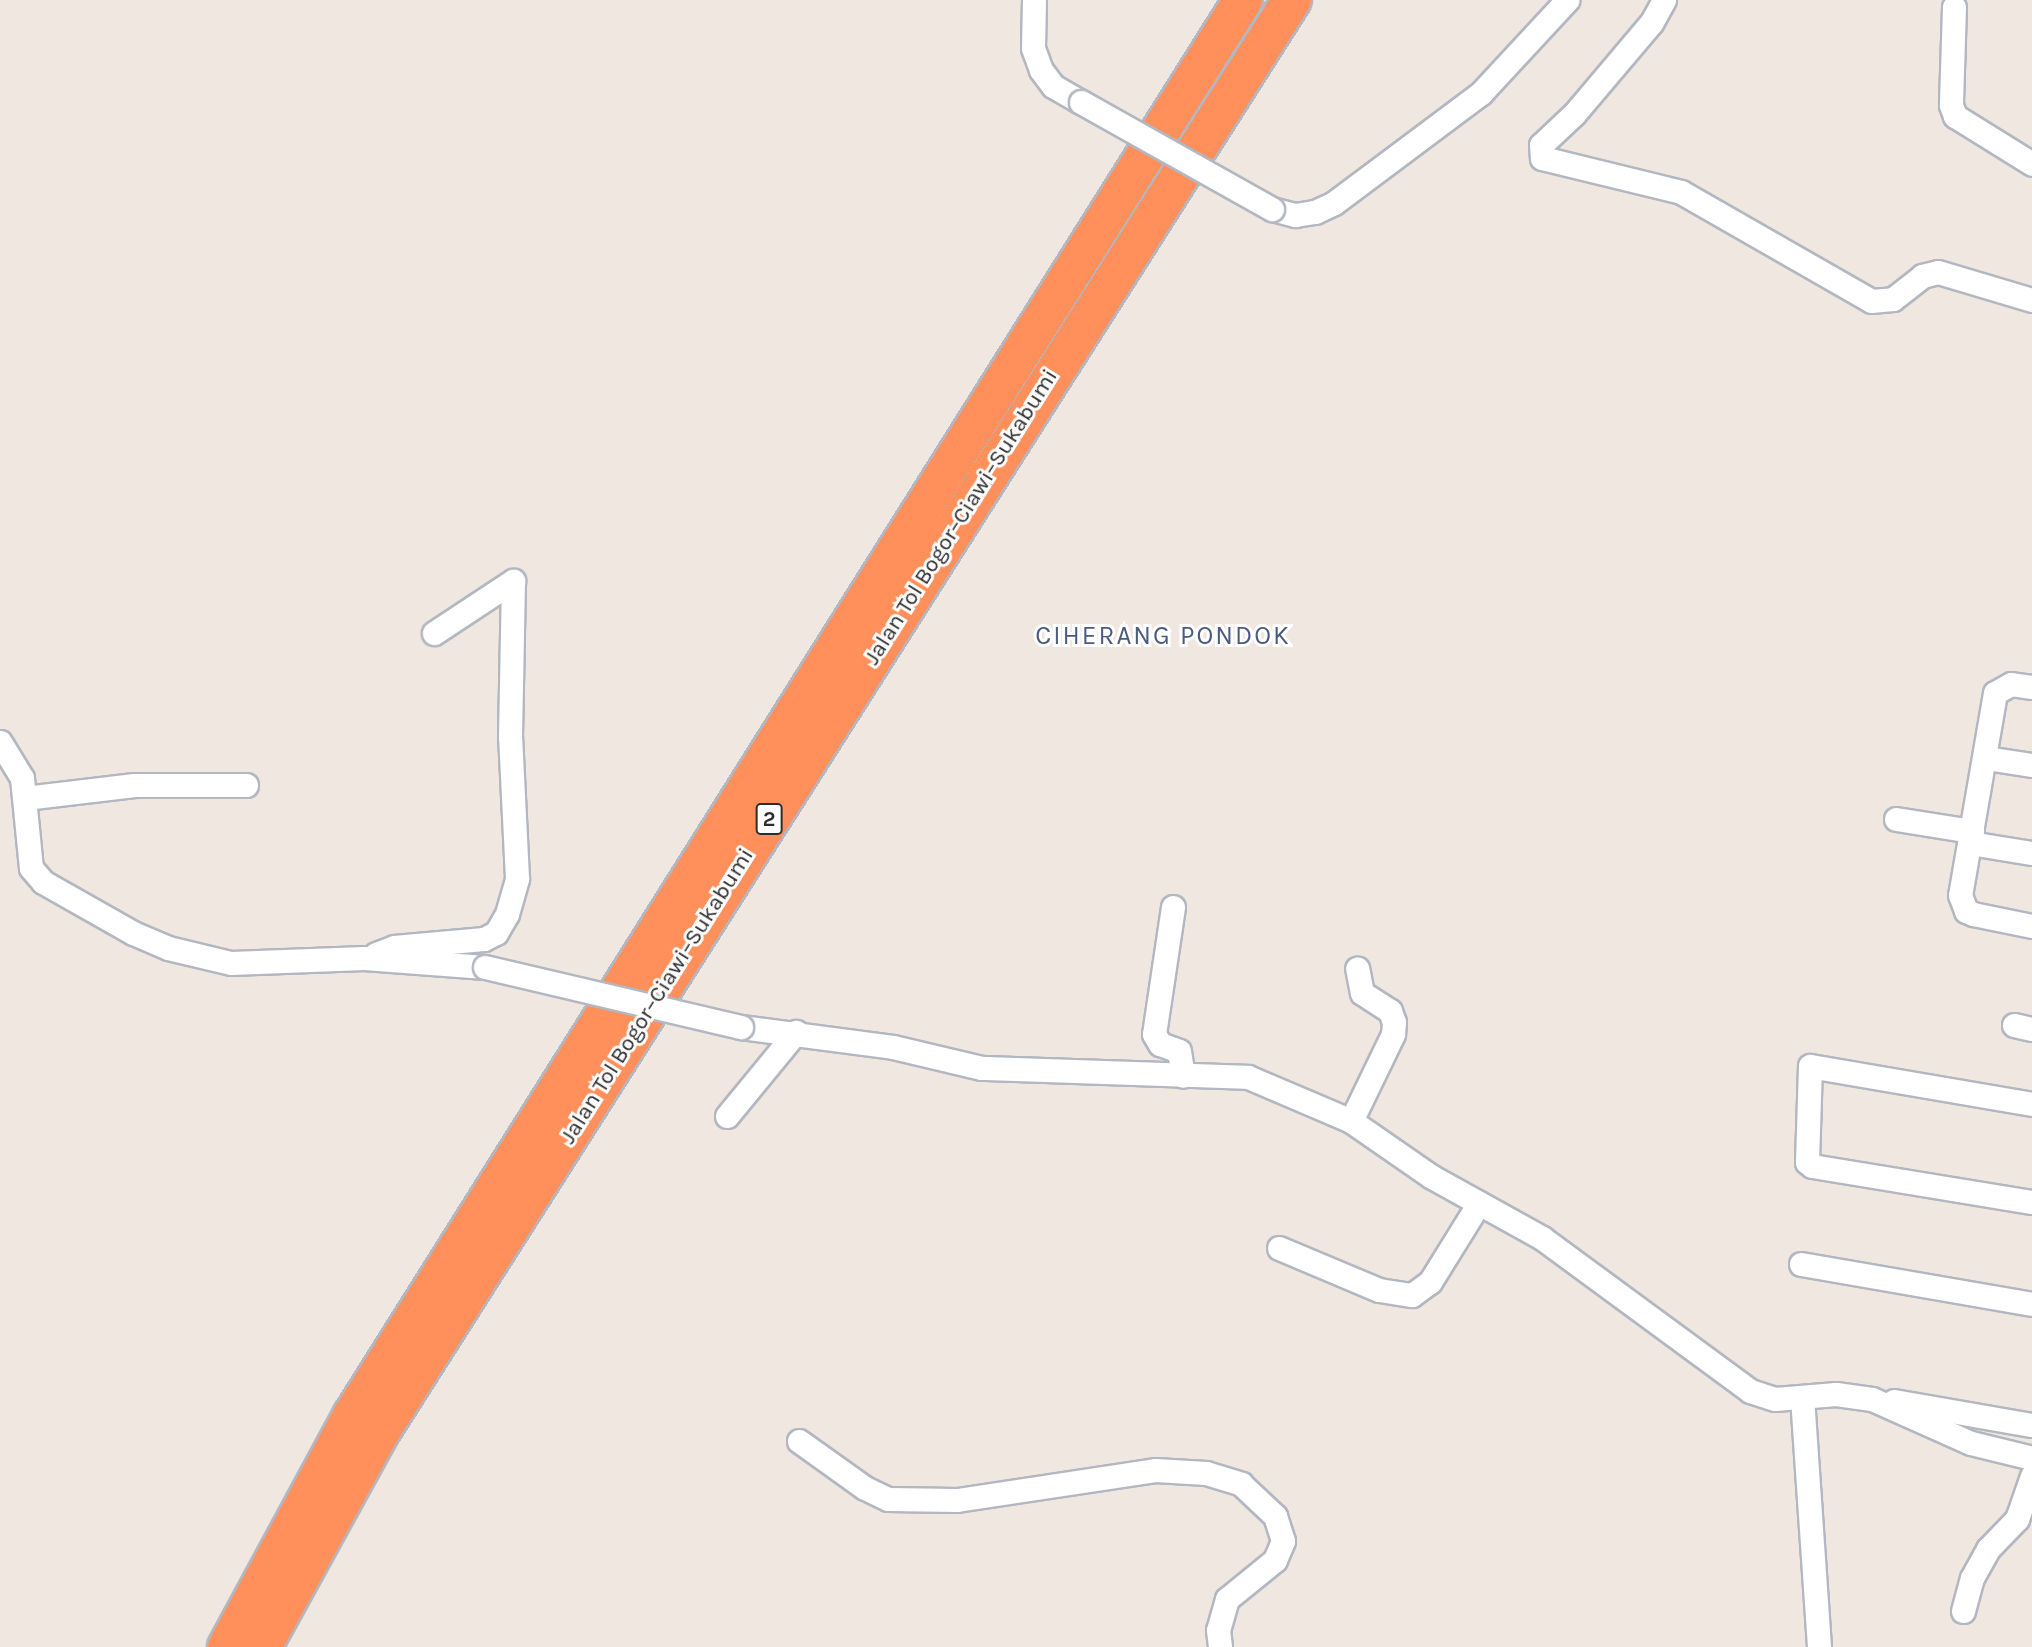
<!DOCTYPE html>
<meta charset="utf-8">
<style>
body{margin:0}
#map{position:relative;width:2032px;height:1647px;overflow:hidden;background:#efe7e0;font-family:Karla,sans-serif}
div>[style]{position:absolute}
.roads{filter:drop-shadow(2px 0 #b3b7c1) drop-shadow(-2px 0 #b3b7c1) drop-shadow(0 2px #b3b7c1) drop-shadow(0 -2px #b3b7c1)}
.minor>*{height:23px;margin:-11.5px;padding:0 11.5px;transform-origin:11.5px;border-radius:11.5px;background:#fff}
.motorway>*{height:38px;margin:-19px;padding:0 19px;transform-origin:19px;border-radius:19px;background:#ff905b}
.bridges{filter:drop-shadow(2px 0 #b3b7c1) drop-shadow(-2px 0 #b3b7c1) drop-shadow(0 2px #b3b7c1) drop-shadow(0 -2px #b3b7c1)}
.minor-bridge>*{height:23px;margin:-11.5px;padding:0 11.5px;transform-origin:11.5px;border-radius:11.5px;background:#fff}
span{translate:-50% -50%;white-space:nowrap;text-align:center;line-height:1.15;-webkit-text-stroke:6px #fff;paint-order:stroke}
.shield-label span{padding:2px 5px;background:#fff;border:2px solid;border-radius:5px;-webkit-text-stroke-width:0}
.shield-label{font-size:21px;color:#2d2d2d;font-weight:700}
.street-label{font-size:23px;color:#2d2d2d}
.quarter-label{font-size:26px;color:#4b5b80;letter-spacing:2px}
</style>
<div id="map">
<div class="roads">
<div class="minor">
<i style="left:1034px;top:0;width:48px;rotate:91.2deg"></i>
<i style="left:1033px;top:48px;width:23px;rotate:70deg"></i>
<i style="left:1041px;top:70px;width:20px;rotate:53deg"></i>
<i style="left:1053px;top:86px;width:32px;rotate:30deg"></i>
<i style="left:1664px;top:0;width:26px;rotate:119deg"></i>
<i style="left:1651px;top:23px;width:119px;rotate:130.2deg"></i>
<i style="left:1574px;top:114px;width:45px;rotate:136.8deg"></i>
<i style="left:1541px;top:145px;width:13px;rotate:86deg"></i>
<i style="left:1542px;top:158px;width:143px;rotate:13.7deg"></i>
<i style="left:1681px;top:192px;width:219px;rotate:29.8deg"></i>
<i style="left:1871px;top:301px;width:22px;rotate:-5deg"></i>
<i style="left:1893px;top:299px;width:37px;rotate:-38deg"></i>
<i style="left:1922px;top:276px;width:16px;rotate:-14deg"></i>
<i style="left:1938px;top:272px;width:98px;rotate:16.6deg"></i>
<i style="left:1954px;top:7px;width:98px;rotate:91.8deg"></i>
<i style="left:1951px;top:105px;width:12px;rotate:70deg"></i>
<i style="left:1955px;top:116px;width:91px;rotate:31.9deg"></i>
<i style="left:1272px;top:209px;width:24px;rotate:15deg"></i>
<i style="left:1295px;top:215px;width:20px;rotate:-9deg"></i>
<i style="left:1315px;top:212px;width:21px;rotate:-25deg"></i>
<i style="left:1334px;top:203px;width:184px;rotate:-36.8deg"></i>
<i style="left:1481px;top:93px;width:127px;rotate:-47.2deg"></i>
<i style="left:434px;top:633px;width:95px;rotate:-33.4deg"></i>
<i style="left:2032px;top:687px;width:21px;rotate:-172deg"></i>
<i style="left:2011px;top:684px;width:18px;rotate:151deg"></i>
<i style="left:1995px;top:693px;width:205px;rotate:99.8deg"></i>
<i style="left:1960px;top:895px;width:17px;rotate:69deg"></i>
<i style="left:1966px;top:911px;width:8px;rotate:23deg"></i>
<i style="left:1973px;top:914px;width:60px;rotate:11.5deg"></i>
<i style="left:0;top:742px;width:42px;rotate:58.6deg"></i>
<i style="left:22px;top:778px;width:90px;rotate:84.3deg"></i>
<i style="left:31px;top:868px;width:18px;rotate:49deg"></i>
<i style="left:43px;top:882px;width:103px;rotate:29.5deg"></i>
<i style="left:133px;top:933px;width:38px;rotate:23deg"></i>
<i style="left:168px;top:948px;width:65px;rotate:13.4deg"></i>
<i style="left:231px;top:963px;width:133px;rotate:-2.2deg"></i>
<i style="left:364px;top:958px;width:121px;rotate:4.3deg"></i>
<i style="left:1986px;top:758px;width:47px;rotate:8.7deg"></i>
<i style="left:25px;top:798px;width:110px;rotate:-6.8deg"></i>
<i style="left:134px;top:785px;width:112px"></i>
<i style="left:1896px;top:819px;width:77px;rotate:9deg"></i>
<i style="left:1970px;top:843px;width:63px;rotate:9.2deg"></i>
<i style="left:1173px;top:907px;width:128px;rotate:98.5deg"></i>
<i style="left:1154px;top:1034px;width:12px;rotate:59deg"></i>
<i style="left:1160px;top:1044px;width:20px;rotate:20deg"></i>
<i style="left:1179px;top:1051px;width:25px;rotate:81deg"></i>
<i style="left:376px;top:954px;width:19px;rotate:-21deg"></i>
<i style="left:394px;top:947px;width:90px;rotate:-5.1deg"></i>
<i style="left:484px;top:939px;width:13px;rotate:-27deg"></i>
<i style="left:496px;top:933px;width:22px;rotate:-60deg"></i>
<i style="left:507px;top:914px;width:37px;rotate:-74deg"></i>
<i style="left:517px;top:878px;width:141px;rotate:-92.8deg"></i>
<i style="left:510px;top:737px;width:156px;rotate:-88.9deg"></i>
<i style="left:2014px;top:1025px;width:18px;rotate:13deg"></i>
<i style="left:741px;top:1027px;width:153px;rotate:7.5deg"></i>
<i style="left:893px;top:1047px;width:91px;rotate:13.3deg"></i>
<i style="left:982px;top:1068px;width:266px;rotate:1.9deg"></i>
<i style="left:1248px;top:1077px;width:112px;rotate:23.1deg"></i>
<i style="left:1351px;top:1121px;width:98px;rotate:34.7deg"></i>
<i style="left:1432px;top:1177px;width:126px;rotate:29deg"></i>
<i style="left:1542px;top:1238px;width:258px;rotate:36.3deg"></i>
<i style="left:1750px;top:1391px;width:26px;rotate:18deg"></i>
<i style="left:1775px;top:1399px;width:61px;rotate:-4.7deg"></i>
<i style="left:1836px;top:1394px;width:36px;rotate:8deg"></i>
<i style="left:1872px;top:1399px;width:108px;rotate:24deg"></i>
<i style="left:1971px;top:1443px;width:63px;rotate:13.8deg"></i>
<i style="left:2032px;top:1104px;width:225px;rotate:-170.3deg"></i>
<i style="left:1810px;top:1066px;width:96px;rotate:91.8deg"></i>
<i style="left:1807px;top:1162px;width:6px;rotate:39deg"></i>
<i style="left:1812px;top:1166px;width:223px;rotate:9.3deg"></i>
<i style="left:727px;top:1116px;width:109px;rotate:-50.6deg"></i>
<i style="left:1351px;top:1121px;width:97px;rotate:-64.2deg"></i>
<i style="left:1393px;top:1034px;width:12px;rotate:-85deg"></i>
<i style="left:1394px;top:1022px;width:12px;rotate:-110deg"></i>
<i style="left:1390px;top:1011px;width:33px;rotate:-147deg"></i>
<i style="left:1362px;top:993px;width:25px;rotate:-101deg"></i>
<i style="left:1279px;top:1248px;width:108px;rotate:22.8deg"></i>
<i style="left:1379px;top:1290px;width:33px;rotate:9deg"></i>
<i style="left:1412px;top:1295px;width:22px;rotate:-36deg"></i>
<i style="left:1430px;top:1282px;width:93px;rotate:-58.2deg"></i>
<i style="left:1801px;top:1264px;width:234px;rotate:9.8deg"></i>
<i style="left:1802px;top:1397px;width:251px;rotate:86.1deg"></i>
<i style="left:1894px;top:1401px;width:140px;rotate:9.9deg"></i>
<i style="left:799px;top:1441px;width:81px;rotate:35.5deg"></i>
<i style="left:865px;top:1488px;width:25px;rotate:26deg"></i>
<i style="left:888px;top:1499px;width:69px;rotate:0.8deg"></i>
<i style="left:957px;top:1500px;width:200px;rotate:-8.6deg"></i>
<i style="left:1155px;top:1470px;width:51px;rotate:3.4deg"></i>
<i style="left:1206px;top:1473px;width:37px;rotate:17deg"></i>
<i style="left:1241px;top:1484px;width:47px;rotate:43.3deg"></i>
<i style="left:1275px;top:1516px;width:26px;rotate:72deg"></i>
<i style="left:1283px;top:1541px;width:21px;rotate:113deg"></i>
<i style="left:1275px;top:1560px;width:62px;rotate:140.9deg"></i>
<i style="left:1227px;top:1599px;width:32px;rotate:106deg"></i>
<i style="left:1218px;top:1630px;width:17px;rotate:83deg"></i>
<i style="left:1963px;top:1611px;width:34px;rotate:-75deg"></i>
<i style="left:1972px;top:1578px;width:33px;rotate:-61deg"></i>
<i style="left:1988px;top:1549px;width:42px;rotate:-46deg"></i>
<i style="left:2017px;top:1519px;width:46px;rotate:-70.8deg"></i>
</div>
<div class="motorway">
<i style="left:227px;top:1647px;width:263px;rotate:-61.6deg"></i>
<i style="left:352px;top:1416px;width:1673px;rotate:-57.82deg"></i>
<i style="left:262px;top:1647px;width:243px;rotate:-61.2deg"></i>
<i style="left:379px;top:1434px;width:1700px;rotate:-57.52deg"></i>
</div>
</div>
<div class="bridges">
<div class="minor-bridge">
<i style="left:1081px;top:102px;width:219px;rotate:29.3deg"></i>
<i style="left:485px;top:967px;width:263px;rotate:13.2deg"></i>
</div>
</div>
<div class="shield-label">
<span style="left:769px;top:819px">2</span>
</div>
<div class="street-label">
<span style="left:961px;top:517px;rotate:-58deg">Jalan Tol Bogor–Ciawi–Sukabumi</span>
<span style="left:657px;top:996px;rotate:-58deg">Jalan Tol Bogor–Ciawi–Sukabumi</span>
</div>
<div class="quarter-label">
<span style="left:1163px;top:636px">CIHERANG PONDOK</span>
</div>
</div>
